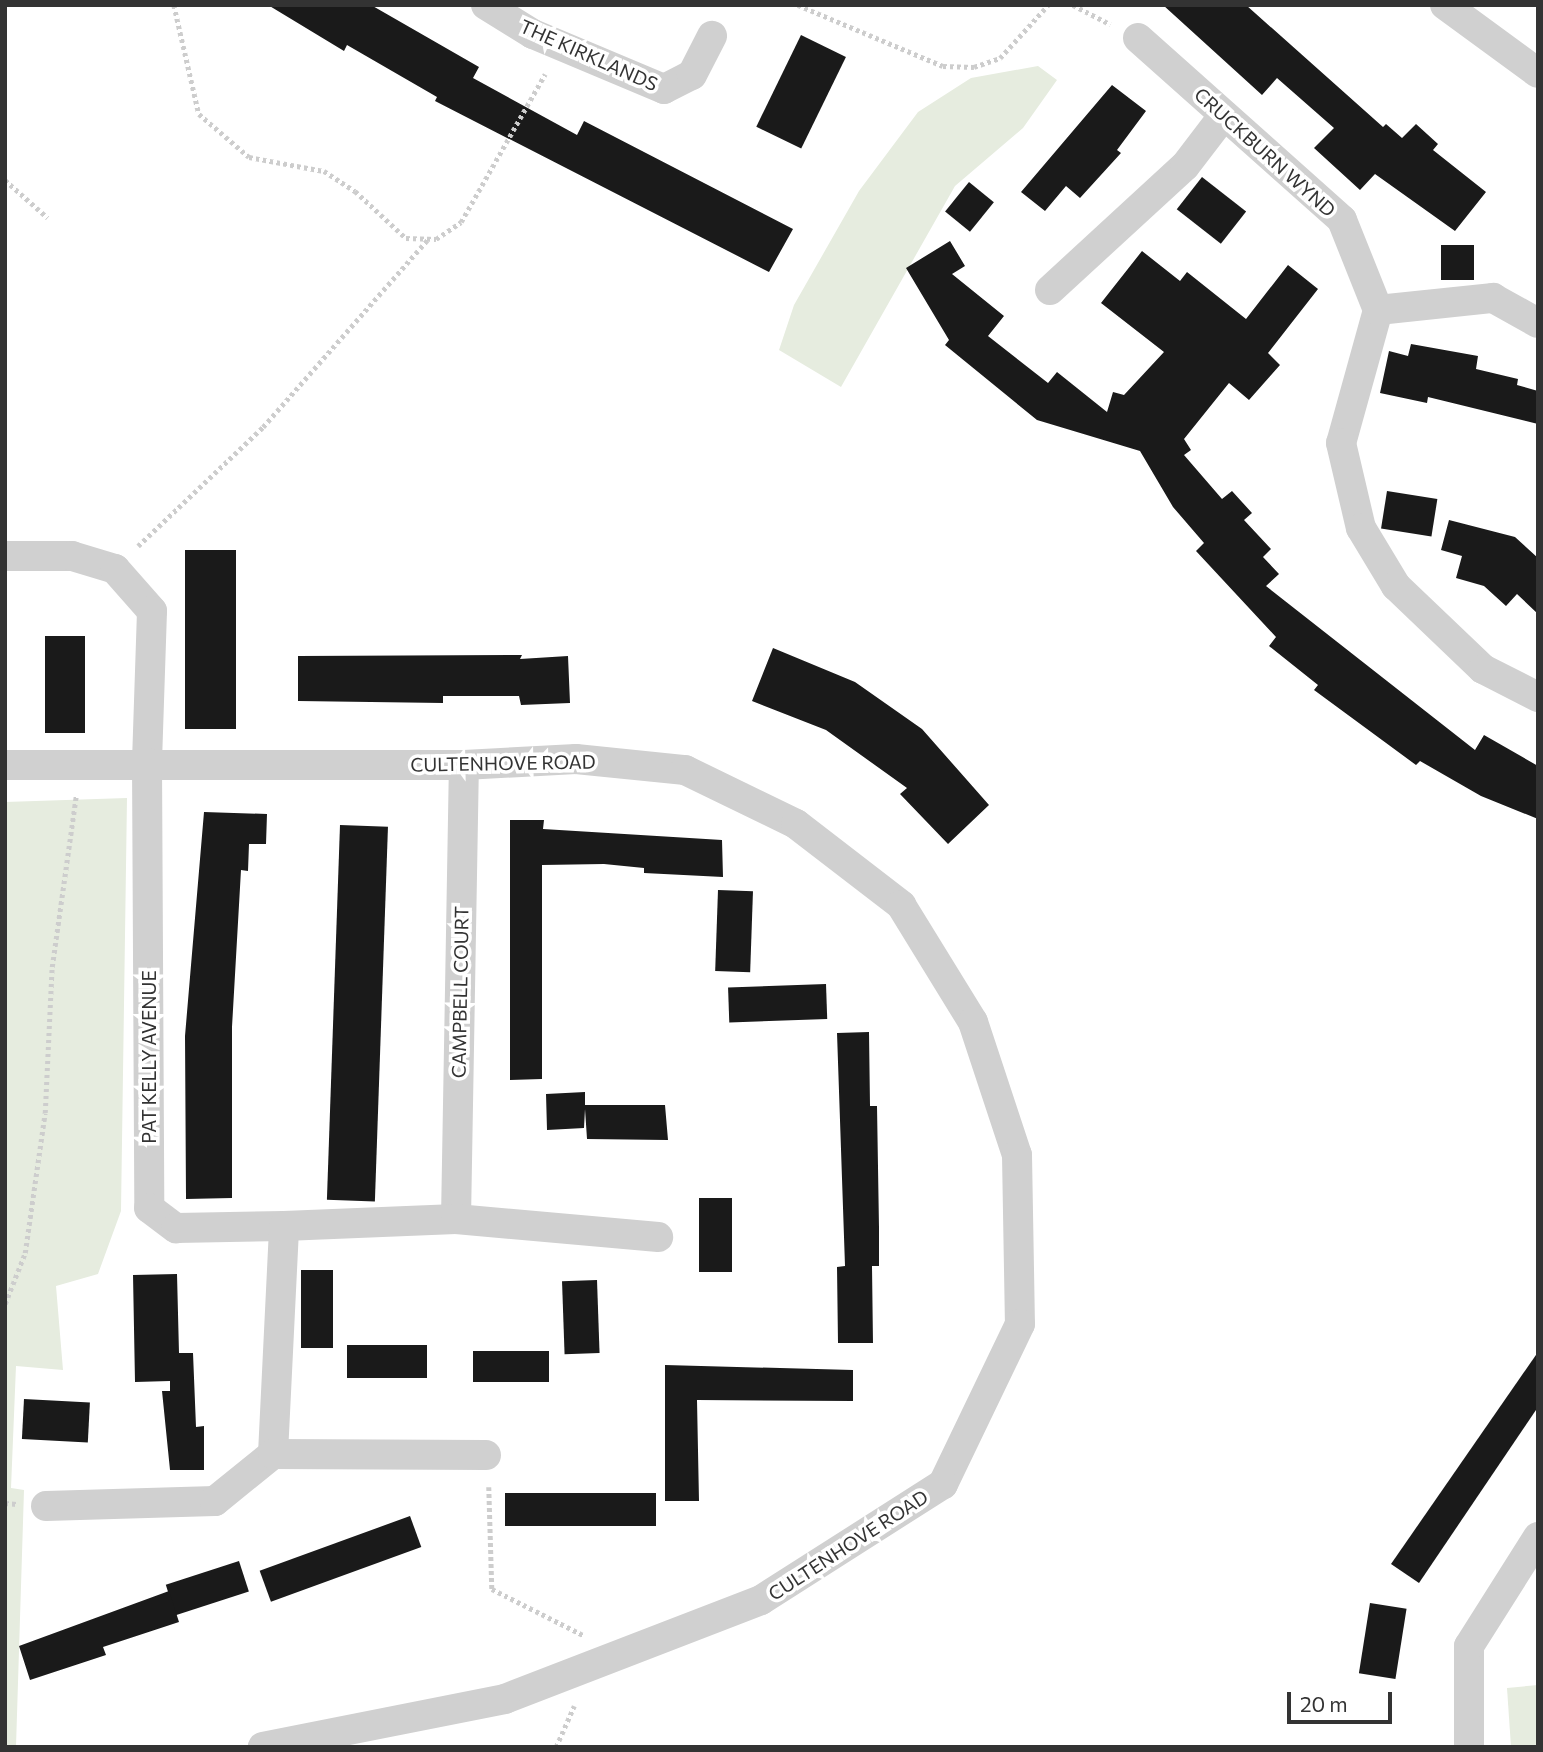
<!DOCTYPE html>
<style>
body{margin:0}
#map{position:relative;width:1543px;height:1752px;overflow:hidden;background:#fff;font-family:Commissioner,sans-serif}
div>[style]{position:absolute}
.green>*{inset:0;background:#e6ecdf}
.building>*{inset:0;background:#1a1a1a;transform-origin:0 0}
.path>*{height:4.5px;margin-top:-2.25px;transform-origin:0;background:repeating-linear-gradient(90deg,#cdcdcd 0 3.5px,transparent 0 7px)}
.minor>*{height:30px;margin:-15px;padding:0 15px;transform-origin:15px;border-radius:15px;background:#d0d0d0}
span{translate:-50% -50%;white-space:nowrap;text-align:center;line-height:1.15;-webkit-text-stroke:7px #fff;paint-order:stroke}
.street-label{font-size:19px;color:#333}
.frame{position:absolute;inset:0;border:7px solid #333;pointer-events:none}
.scale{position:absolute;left:1287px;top:1692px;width:105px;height:32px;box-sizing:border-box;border:4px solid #333;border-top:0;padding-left:9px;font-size:21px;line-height:24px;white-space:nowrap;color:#333;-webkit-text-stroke:5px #fff;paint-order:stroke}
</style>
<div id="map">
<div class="green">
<i style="clip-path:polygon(1038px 66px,1057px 80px,1023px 128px,955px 186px,841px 387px,779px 350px,794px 305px,859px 191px,918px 112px,971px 78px)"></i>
<i style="clip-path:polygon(127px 798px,121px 1211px,98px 1274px,56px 1286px,63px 1370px,16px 1366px,11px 1488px,24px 1490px,16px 1747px,5px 1747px,5px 802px)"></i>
<i style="clip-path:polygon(1538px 1685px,1538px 1747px,1511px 1747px,1507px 1688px)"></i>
</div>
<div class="building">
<i style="clip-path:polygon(268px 5px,371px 5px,479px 67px,473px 78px,577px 135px,584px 121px,793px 229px,769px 272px,435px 101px,437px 97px,347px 45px,344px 51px)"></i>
<i style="clip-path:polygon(1163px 5px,1246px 5px,1383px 127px,1386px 124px,1402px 138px,1416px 124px,1438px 144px,1433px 150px,1486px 192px,1455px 231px,1375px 174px,1360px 190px,1314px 148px,1334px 128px,1277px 78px,1262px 95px)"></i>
<i style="left:801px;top:35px;width:50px;height:102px;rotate:26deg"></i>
<i style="clip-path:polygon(1112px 85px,1146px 111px,1117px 150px,1121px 153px,1080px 198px,1066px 186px,1045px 211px,1021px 192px)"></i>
<i style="left:1202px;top:177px;width:56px;height:41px;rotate:38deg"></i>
<i style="left:969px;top:182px;width:32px;height:38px;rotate:39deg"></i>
<i style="clip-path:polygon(950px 241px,965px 266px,952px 274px,1004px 316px,988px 336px,1048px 383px,1057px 372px,1107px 412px,1113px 392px,1124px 395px,1164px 352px,1101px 303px,1142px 251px,1180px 281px,1187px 272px,1246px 319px,1288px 265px,1318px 289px,1268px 353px,1280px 365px,1249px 400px,1229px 383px,1184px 439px,1191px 450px,1184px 455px,1222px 499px,1232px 491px,1252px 513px,1244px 520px,1271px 549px,1263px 557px,1279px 574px,1266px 586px,1475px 750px,1484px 735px,1538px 766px,1538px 819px,1481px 796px,1420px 761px,1416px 765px,1314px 690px,1318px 685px,1269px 646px,1276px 637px,1196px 551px,1204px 543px,1173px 507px,1140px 451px,1037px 420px,945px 345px,949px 340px,906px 268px)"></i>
<i style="left:1474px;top:245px;width:35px;height:33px;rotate:90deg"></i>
<i style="clip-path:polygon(1411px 344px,1478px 356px,1476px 369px,1518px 379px,1517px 385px,1538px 391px,1538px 424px,1428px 397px,1427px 403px,1380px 393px,1389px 351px,1408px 356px)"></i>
<i style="left:1387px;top:491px;width:51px;height:38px;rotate:9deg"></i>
<i style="clip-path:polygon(1449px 520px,1515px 537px,1538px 558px,1538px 614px,1517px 594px,1506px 606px,1484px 586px,1456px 578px,1462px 556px,1441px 550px)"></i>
<i style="left:185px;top:550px;width:51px;height:179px"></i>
<i style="left:45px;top:636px;width:40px;height:97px"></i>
<i style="clip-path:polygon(773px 648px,855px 682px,922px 729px,989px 805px,948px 844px,900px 794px,907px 788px,826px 730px,752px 701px)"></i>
<i style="clip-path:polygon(522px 655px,520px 659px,568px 656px,570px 703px,521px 705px,519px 696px,443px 696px,443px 703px,298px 701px,298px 656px)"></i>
<i style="clip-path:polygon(204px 812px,267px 814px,266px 844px,249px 844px,248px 871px,241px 870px,232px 1027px,232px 1198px,186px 1199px,185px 1036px)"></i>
<i style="clip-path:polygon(510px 820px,544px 820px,543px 829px,722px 840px,723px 877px,644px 873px,644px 868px,604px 864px,542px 865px,542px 1079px,510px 1080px)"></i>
<i style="left:340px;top:825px;width:48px;height:375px;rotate:2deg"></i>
<i style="left:718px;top:890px;width:35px;height:81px;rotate:2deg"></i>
<i style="left:826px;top:984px;width:35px;height:98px;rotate:88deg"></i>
<i style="clip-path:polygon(869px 1032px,870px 1106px,877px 1106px,879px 1228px,879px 1266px,872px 1266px,873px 1343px,838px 1343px,837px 1267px,845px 1266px,837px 1033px)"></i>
<i style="clip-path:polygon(585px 1092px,585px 1105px,665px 1105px,668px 1140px,587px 1139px,585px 1109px,584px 1128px,547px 1130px,546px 1094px)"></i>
<i style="left:699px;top:1198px;width:33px;height:74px"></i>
<i style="left:301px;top:1270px;width:32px;height:78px"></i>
<i style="clip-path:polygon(177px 1274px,179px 1353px,193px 1353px,196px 1427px,204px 1426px,204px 1470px,170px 1470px,162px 1391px,170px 1391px,170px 1381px,135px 1382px,133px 1275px)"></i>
<i style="left:597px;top:1280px;width:73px;height:35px;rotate:88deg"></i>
<i style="left:347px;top:1345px;width:80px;height:33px"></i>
<i style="left:549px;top:1351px;width:31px;height:76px;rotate:90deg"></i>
<i style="clip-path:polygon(1538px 1352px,1538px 1407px,1419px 1583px,1391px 1564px)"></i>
<i style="clip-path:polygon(665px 1365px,853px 1370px,853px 1401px,697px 1400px,699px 1501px,665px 1501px)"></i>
<i style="left:24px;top:1399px;width:66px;height:40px;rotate:3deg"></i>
<i style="left:505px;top:1493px;width:151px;height:33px"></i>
<i style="left:410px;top:1516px;width:33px;height:160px;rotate:70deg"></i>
<i style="left:239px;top:1561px;width:32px;height:77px;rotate:72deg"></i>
<i style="clip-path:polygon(169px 1591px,179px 1622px,103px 1647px,106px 1655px,30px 1680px,19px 1646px)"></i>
<i style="left:1370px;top:1603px;width:37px;height:71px;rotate:9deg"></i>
</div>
<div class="path">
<i style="left:174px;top:5px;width:112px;rotate:77.1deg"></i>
<i style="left:199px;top:114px;width:66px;rotate:40.7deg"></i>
<i style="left:249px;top:157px;width:76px;rotate:10.6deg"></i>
<i style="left:324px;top:171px;width:37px;rotate:33deg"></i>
<i style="left:355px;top:191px;width:69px;rotate:42.7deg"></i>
<i style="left:406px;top:238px;width:30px;rotate:2deg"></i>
<i style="left:436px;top:239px;width:30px;rotate:-34deg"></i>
<i style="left:461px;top:222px;width:170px;rotate:-60.4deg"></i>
<i style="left:798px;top:5px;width:157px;rotate:22.8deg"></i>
<i style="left:943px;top:66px;width:31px;rotate:2deg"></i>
<i style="left:974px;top:67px;width:28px;rotate:-19deg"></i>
<i style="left:1000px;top:58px;width:72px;rotate:-47.8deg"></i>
<i style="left:1073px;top:5px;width:42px;rotate:27.2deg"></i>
<i style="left:5px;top:180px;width:57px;rotate:41.5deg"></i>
<i style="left:138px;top:546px;width:173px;rotate:-43.6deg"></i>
<i style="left:263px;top:427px;width:252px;rotate:-48.7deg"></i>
<i style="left:5px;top:1304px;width:55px;rotate:-68.6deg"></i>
<i style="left:25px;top:1253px;width:141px;rotate:-81.9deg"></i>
<i style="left:45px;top:1113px;width:146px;rotate:-87.3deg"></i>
<i style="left:52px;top:967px;width:173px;rotate:-82deg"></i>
<i style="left:489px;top:1487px;width:102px;rotate:88.3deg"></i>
<i style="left:492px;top:1589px;width:102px;rotate:26.8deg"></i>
<i style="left:5px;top:1503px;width:12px;rotate:5deg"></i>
<i style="left:556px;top:1747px;width:45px;rotate:-66.3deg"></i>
</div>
<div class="minor">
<i style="left:486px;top:5px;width:55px;rotate:31.7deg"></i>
<i style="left:533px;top:34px;width:142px;rotate:22.8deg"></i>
<i style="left:664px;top:89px;width:31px;rotate:-27deg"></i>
<i style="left:692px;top:75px;width:44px;rotate:-62.9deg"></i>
<i style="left:1445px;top:5px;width:115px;rotate:36.2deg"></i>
<i style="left:1138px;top:38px;width:273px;rotate:41.7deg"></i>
<i style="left:1342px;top:220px;width:97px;rotate:68.2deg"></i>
<i style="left:1378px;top:310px;width:138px;rotate:105.5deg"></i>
<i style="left:1341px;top:443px;width:87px;rotate:76.8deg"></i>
<i style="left:1361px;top:528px;width:68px;rotate:58.9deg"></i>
<i style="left:1396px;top:586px;width:120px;rotate:43.7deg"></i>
<i style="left:1483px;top:669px;width:62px;rotate:27deg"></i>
<i style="left:1050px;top:290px;width:183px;rotate:-42.6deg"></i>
<i style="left:1185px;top:166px;width:64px;rotate:-52.6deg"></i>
<i style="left:1378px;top:310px;width:116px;rotate:-6deg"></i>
<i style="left:1493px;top:298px;width:51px;rotate:29.1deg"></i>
<i style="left:5px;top:556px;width:67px"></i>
<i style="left:72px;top:556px;width:45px;rotate:16.8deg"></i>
<i style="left:115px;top:569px;width:56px;rotate:48.6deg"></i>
<i style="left:152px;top:611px;width:152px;rotate:91.9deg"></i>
<i style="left:147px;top:763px;width:445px;rotate:89.7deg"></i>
<i style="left:149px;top:1208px;width:34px;rotate:37deg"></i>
<i style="left:176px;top:1228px;width:108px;rotate:-1.1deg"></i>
<i style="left:5px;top:765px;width:459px"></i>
<i style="left:464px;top:765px;width:112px;rotate:-3.1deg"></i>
<i style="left:576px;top:759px;width:110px;rotate:5.8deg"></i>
<i style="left:685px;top:770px;width:123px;rotate:25.9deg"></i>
<i style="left:796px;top:824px;width:133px;rotate:37.6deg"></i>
<i style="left:901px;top:905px;width:137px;rotate:58.4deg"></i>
<i style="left:973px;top:1022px;width:140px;rotate:71.7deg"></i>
<i style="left:1017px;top:1155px;width:169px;rotate:89deg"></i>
<i style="left:1020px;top:1324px;width:178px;rotate:115.7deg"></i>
<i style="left:943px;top:1484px;width:216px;rotate:147.5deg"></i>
<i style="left:761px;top:1600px;width:274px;rotate:158.9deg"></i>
<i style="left:505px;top:1699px;width:247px;rotate:168.8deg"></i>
<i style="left:456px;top:1219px;width:454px;rotate:-89deg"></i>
<i style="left:273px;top:1454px;width:228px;rotate:-87.2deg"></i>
<i style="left:284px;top:1226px;width:172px;rotate:-2.3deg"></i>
<i style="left:456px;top:1219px;width:203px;rotate:5.1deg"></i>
<i style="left:46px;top:1506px;width:169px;rotate:-1.7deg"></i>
<i style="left:215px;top:1501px;width:75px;rotate:-39deg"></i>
<i style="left:273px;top:1454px;width:213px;rotate:0.3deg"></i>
<i style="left:1469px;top:1747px;width:101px;rotate:-90deg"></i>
<i style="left:1469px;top:1646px;width:129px;rotate:-57.7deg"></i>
</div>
<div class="street-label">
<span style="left:589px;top:55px;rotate:24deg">THE KIRKLANDS</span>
<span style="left:1265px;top:152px;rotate:42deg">CRUCKBURN WYND</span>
<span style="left:503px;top:763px;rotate:-1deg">CULTENHOVE ROAD</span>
<span style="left:460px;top:992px;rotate:-89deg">CAMPBELL COURT</span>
<span style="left:149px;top:1057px;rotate:-90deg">PAT KELLY AVENUE</span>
<span style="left:848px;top:1545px;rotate:-33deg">CULTENHOVE ROAD</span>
</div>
<div class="frame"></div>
<div class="scale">20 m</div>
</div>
